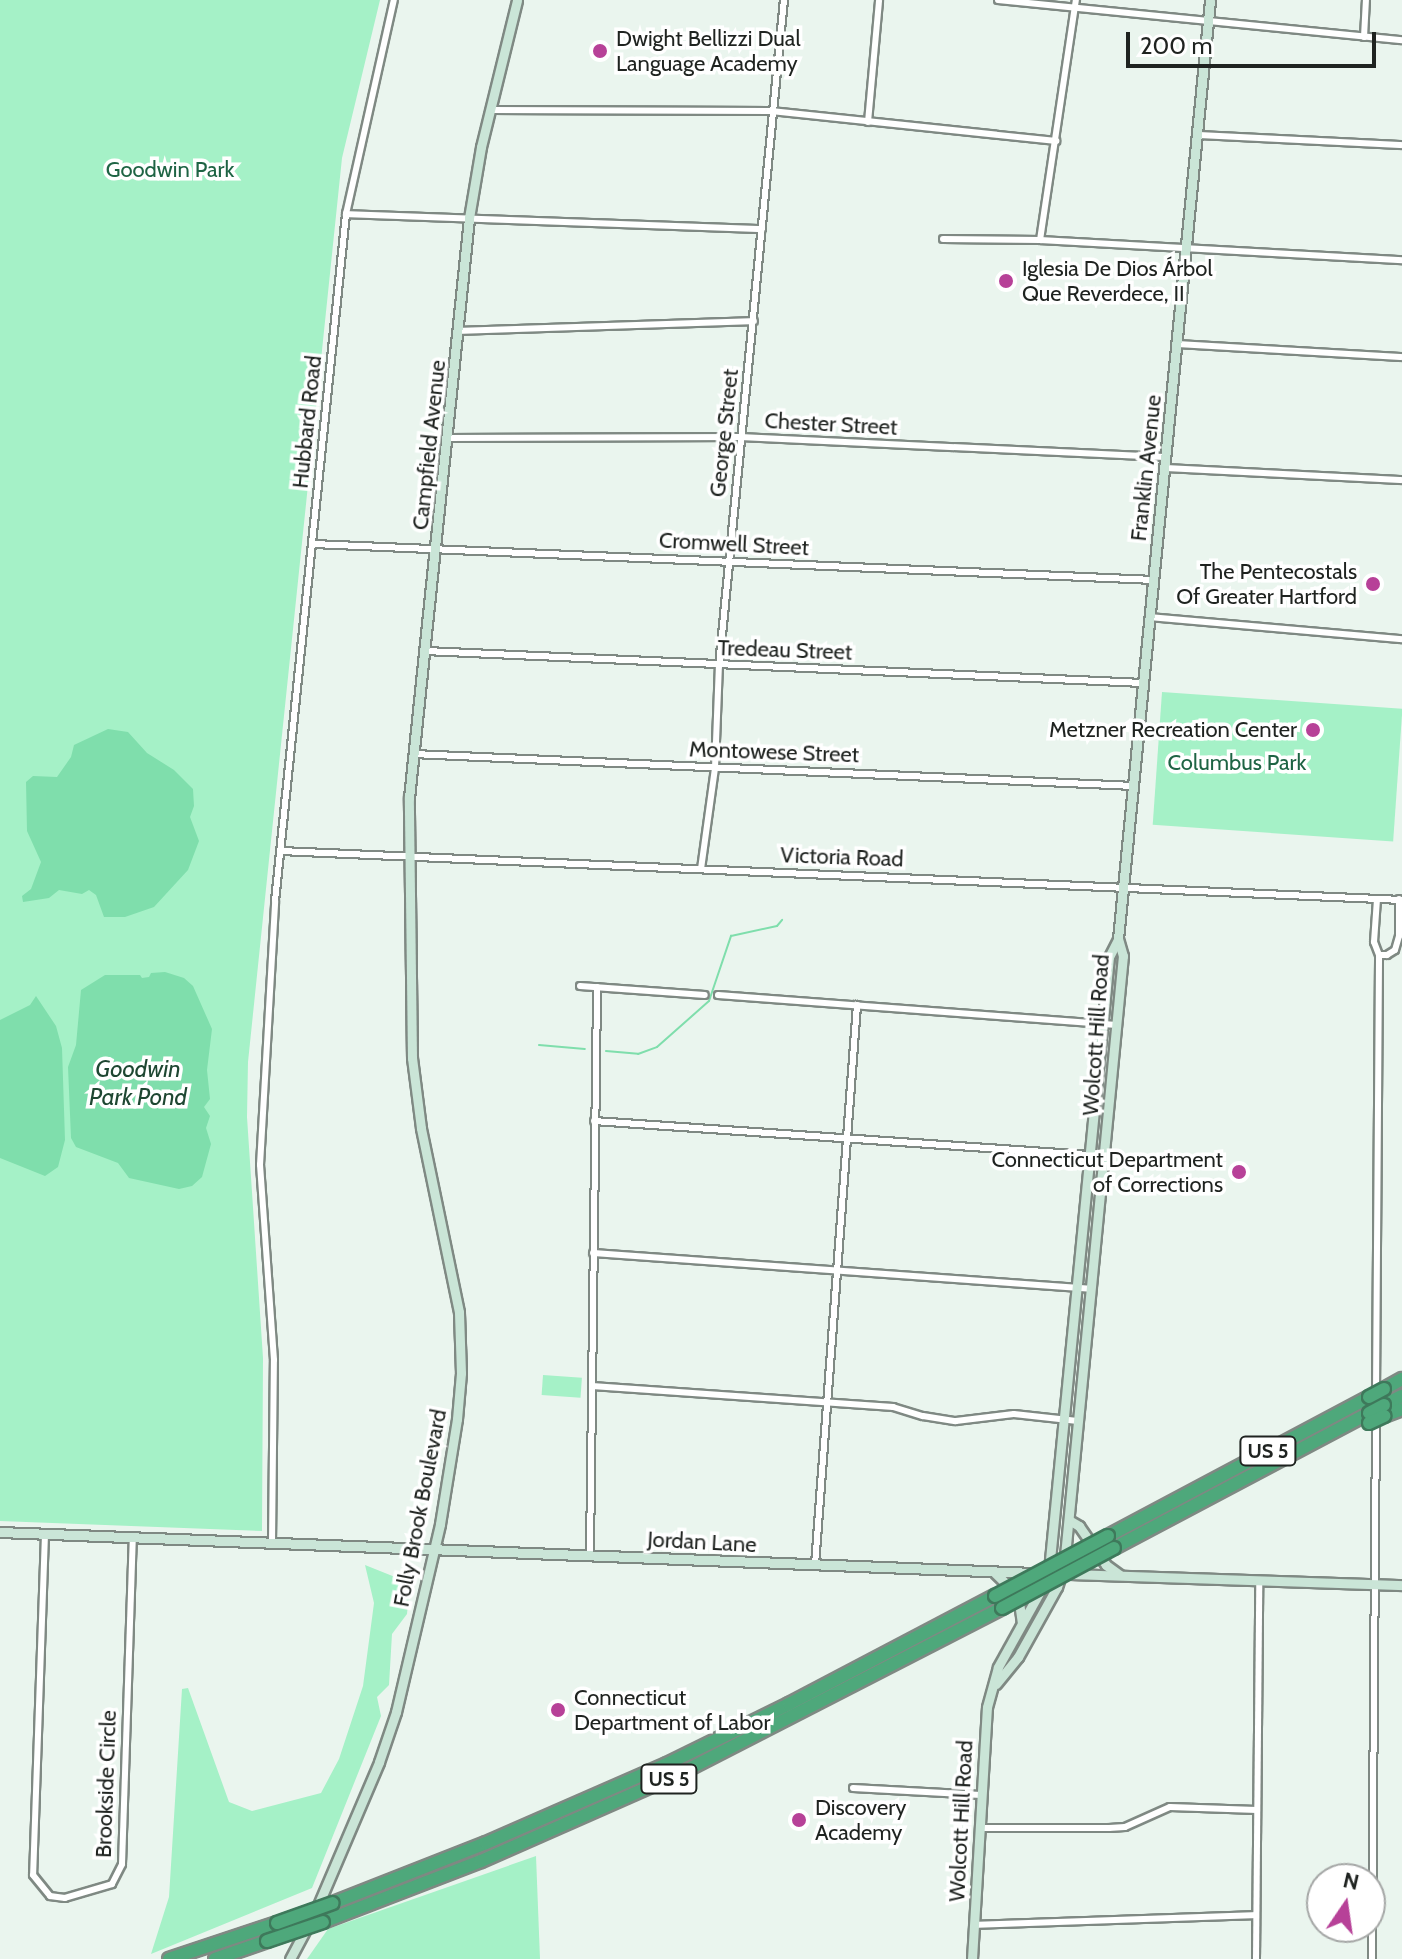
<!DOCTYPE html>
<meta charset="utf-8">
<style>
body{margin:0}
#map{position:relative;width:1402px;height:1959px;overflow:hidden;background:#eaf5ee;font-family:Cabin,sans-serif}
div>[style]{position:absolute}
.green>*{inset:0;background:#a5f1c7;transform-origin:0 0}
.water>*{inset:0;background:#7fdeac}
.stream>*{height:2px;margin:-1px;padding:0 1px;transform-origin:1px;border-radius:1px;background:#7fdeac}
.roads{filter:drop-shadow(2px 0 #7f8983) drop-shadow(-2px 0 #7f8983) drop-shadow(0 2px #7f8983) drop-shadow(0 -2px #7f8983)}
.street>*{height:6px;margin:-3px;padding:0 3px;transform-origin:3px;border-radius:3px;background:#fff}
.secondary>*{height:9px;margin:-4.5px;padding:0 4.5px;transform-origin:4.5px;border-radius:4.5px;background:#cae5d7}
.highway>*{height:12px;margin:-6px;padding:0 6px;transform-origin:6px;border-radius:6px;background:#4ea87b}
.bridges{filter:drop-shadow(2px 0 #3e795b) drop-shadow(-2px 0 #3e795b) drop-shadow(0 2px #3e795b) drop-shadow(0 -2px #3e795b)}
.highway-bridge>*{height:12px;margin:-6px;padding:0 6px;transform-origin:6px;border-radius:6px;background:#4ea87b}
.dots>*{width:22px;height:22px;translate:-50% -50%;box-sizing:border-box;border:4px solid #fff;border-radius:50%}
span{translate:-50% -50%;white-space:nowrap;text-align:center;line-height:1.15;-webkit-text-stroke:7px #fff;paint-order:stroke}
.shield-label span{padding:2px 6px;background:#fff;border:2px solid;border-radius:6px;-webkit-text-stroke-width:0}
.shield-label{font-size:20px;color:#1f2320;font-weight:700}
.poi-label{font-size:22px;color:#1f2320}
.left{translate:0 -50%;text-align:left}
.right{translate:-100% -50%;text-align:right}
.park-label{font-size:22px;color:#1e6444}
.street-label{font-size:22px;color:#1f2320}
.water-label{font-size:24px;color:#1e4732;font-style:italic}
.north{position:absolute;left:1306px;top:1863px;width:80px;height:80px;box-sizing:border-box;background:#fff;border:2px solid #a5a7a6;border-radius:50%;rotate:13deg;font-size:22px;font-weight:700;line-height:32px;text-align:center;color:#1f2320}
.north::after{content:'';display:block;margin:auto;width:28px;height:36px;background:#b74198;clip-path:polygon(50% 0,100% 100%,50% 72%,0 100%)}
.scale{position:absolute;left:1126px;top:32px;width:250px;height:36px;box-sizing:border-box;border:4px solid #1f2320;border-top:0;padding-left:10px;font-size:24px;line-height:28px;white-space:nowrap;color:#1f2320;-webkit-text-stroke:6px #fff;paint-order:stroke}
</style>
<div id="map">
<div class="green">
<i style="clip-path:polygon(0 0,380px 0,342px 158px,248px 1062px,247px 1117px,263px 1358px,262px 1531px,0 1521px)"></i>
<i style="left:1162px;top:692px;width:241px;height:133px;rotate:4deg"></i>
<i style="left:543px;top:1375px;width:39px;height:20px;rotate:4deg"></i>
<i style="clip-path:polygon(365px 1565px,410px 1583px,407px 1614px,392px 1634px,389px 1685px,377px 1697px,381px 1716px,312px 1888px,151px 1954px,169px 1897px,182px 1689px,188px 1688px,229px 1802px,252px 1811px,321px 1793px,339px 1759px,363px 1686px,374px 1603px)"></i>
<i style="clip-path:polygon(536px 1856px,540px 1959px,307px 1959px,328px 1929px)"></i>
</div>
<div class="water">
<i style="clip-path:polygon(108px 729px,128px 732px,147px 753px,174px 770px,193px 789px,194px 806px,190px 817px,199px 841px,188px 870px,154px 907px,125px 917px,104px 917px,96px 895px,89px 890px,82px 894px,59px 890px,49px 898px,23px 902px,22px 896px,31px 889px,41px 862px,27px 831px,26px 782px,33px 776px,57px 777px,71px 757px,74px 745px)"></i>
<i style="clip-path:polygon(165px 972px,184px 978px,193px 986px,212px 1029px,207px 1070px,210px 1099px,204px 1107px,210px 1116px,206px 1128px,211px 1144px,202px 1177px,192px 1186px,179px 1189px,129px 1178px,118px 1163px,76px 1147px,71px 1138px,68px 1067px,76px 1045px,81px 990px,105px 975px,140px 975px,142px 978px,149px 977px,151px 973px)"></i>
<i style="clip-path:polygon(36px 996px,56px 1026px,62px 1048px,65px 1140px,58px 1167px,45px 1176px,0 1158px,0 1020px,30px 1005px)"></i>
</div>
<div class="stream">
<i style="left:539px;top:1045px;width:46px;rotate:5deg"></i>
<i style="left:606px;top:1051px;width:32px;rotate:5deg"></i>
<i style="left:638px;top:1054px;width:20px;rotate:-20deg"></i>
<i style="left:657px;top:1047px;width:69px;rotate:-41.5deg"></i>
<i style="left:709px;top:1001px;width:69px;rotate:-71.3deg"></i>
<i style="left:731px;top:936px;width:47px;rotate:-12.3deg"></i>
<i style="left:777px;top:926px;width:8px;rotate:-50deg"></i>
</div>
<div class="roads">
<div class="street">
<i style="left:998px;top:0;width:406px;rotate:5.7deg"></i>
<i style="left:1364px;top:37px;width:37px;rotate:-87deg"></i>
<i style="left:490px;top:110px;width:281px;rotate:0.2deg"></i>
<i style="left:771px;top:111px;width:287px;rotate:6deg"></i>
<i style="left:868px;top:122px;width:122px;rotate:-84.8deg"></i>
<i style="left:1197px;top:135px;width:205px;rotate:2.8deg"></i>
<i style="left:346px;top:214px;width:416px;rotate:2.1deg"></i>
<i style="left:943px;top:239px;width:97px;rotate:0.6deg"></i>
<i style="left:1040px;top:240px;width:363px;rotate:3.2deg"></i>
<i style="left:1040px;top:240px;width:243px;rotate:-81.5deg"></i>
<i style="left:459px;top:331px;width:295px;rotate:-1.9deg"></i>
<i style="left:1176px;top:344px;width:226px;rotate:3.3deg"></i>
<i style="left:447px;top:438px;width:293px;rotate:-0.2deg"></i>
<i style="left:740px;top:437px;width:425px;rotate:2.7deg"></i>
<i style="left:1164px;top:468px;width:238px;rotate:2.9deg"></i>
<i style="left:313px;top:544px;width:841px;rotate:2.45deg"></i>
<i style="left:1149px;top:617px;width:254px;rotate:5deg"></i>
<i style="left:425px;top:651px;width:719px;rotate:2.55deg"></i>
<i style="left:413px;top:754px;width:721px;rotate:2.54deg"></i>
<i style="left:280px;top:851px;width:1123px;rotate:2.5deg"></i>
<i style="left:701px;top:869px;width:102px;rotate:-82.1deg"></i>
<i style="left:715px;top:768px;width:102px;rotate:-87.8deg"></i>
<i style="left:719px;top:666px;width:669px;rotate:-84.43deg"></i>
<i style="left:1379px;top:955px;width:8px"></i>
<i style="left:1387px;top:955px;width:9px;rotate:-32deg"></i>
<i style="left:1395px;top:950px;width:15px;rotate:-74deg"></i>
<i style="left:1399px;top:936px;width:37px;rotate:-90deg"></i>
<i style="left:580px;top:986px;width:125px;rotate:4.1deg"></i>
<i style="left:718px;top:995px;width:400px;rotate:4.3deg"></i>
<i style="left:594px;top:1121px;width:511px;rotate:3.93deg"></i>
<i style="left:593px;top:1253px;width:499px;rotate:4.1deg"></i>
<i style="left:592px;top:1386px;width:302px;rotate:4deg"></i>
<i style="left:893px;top:1407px;width:31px;rotate:17deg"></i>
<i style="left:923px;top:1416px;width:33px;rotate:9deg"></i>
<i style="left:956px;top:1421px;width:58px;rotate:-6.9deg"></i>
<i style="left:1014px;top:1414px;width:64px;rotate:6.2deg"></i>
<i style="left:1376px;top:1391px;width:436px;rotate:-89.6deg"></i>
<i style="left:1379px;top:955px;width:14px;rotate:-111deg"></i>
<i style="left:1374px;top:942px;width:43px;rotate:-86deg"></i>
<i style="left:45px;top:1534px;width:341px;rotate:92deg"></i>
<i style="left:33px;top:1875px;width:27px;rotate:51deg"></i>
<i style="left:50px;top:1896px;width:15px;rotate:8deg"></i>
<i style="left:65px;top:1898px;width:49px;rotate:-16.6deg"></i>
<i style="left:112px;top:1884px;width:22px;rotate:-63deg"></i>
<i style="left:122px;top:1864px;width:327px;rotate:-88.1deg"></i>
<i style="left:272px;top:1543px;width:183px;rotate:-89.4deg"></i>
<i style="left:274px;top:1360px;width:196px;rotate:-94.1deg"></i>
<i style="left:260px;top:1165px;width:264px;rotate:-86.7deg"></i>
<i style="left:275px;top:901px;width:691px;rotate:-84.1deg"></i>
<i style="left:346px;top:214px;width:219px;rotate:-77.4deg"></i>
<i style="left:590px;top:1555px;width:568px;rotate:-89.29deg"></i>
<i style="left:815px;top:1565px;width:562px;rotate:-85.71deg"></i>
<i style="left:853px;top:1788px;width:128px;rotate:3.1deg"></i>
<i style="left:979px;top:1828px;width:130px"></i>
<i style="left:1109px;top:1828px;width:16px;rotate:-4deg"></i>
<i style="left:1125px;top:1827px;width:49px;rotate:-24deg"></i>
<i style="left:1170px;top:1807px;width:87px;rotate:2deg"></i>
<i style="left:974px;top:1925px;width:282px;rotate:-2deg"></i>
<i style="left:1256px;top:1959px;width:378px;rotate:-89.5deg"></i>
<i style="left:1372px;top:1959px;width:540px;rotate:-89.58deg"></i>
</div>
<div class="secondary">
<i style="left:1069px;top:1520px;width:12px;rotate:31deg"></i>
<i style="left:1079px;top:1526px;width:47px;rotate:55.3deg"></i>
<i style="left:1106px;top:1565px;width:17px;rotate:36deg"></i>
<i style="left:0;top:1532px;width:1037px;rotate:2.27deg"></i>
<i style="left:1049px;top:1570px;width:616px;rotate:-84.41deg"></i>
<i style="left:1109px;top:957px;width:20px;rotate:-63deg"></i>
<i style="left:1118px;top:939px;width:943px;rotate:-84.4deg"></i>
<i style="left:995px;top:1573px;width:32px;rotate:44deg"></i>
<i style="left:1018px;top:1595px;width:28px;rotate:82deg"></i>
<i style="left:1067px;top:1574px;width:335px;rotate:1.9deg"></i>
<i style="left:996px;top:1684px;width:35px;rotate:-51deg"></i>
<i style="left:1018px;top:1657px;width:80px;rotate:-60.9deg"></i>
<i style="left:1057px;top:1587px;width:22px;rotate:-72deg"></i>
<i style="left:1064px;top:1566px;width:613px;rotate:-84.48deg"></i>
<i style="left:1123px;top:956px;width:18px;rotate:-106deg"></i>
<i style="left:316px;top:1910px;width:161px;rotate:-66.9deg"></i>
<i style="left:379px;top:1762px;width:53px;rotate:-71.2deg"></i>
<i style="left:396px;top:1712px;width:193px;rotate:-76.8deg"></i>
<i style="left:440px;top:1524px;width:106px;rotate:-80.8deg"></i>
<i style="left:457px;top:1419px;width:46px;rotate:-85deg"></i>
<i style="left:461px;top:1373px;width:61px;rotate:-91.9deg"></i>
<i style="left:459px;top:1312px;width:188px;rotate:-101.7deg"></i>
<i style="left:421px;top:1128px;width:71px;rotate:-97.3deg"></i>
<i style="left:412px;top:1058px;width:260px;rotate:-90.7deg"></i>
<i style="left:409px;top:798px;width:583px;rotate:-84.09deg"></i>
<i style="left:469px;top:218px;width:72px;rotate:-80.4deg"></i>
<i style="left:481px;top:147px;width:151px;rotate:-76.2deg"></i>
<i style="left:290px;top:1959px;width:36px;rotate:-62deg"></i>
<i style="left:972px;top:1959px;width:252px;rotate:-86.6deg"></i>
<i style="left:987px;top:1707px;width:41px;rotate:-74.6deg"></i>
<i style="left:998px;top:1667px;width:95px;rotate:-61deg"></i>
</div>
<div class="highway">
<i style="left:1384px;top:1389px;width:21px;rotate:-29deg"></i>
<i style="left:1384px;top:1405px;width:20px;rotate:-27deg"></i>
<i style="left:1384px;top:1416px;width:19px;rotate:-21deg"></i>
<i style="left:1108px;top:1536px;width:296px;rotate:-28deg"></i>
<i style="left:1114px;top:1548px;width:289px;rotate:-27.9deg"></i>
<i style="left:333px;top:1903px;width:164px;rotate:-21.4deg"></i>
<i style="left:486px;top:1843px;width:197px;rotate:-23.6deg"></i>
<i style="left:667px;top:1764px;width:136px;rotate:-26.2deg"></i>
<i style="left:789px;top:1704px;width:233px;rotate:-27.7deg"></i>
<i style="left:323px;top:1922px;width:169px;rotate:-21.1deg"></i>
<i style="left:481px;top:1861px;width:221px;rotate:-23.8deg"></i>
<i style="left:683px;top:1772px;width:359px;rotate:-27.2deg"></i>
<i style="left:169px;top:1959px;width:114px;rotate:-18.4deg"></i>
<i style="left:215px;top:1959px;width:55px;rotate:-19.1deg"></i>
</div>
</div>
<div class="bridges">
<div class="highway-bridge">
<i style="left:1369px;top:1397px;width:17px;rotate:-28deg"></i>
<i style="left:1369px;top:1413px;width:17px;rotate:-28deg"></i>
<i style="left:1369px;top:1423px;width:17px;rotate:-25deg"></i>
<i style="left:995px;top:1596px;width:128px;rotate:-28deg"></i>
<i style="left:1002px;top:1608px;width:127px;rotate:-28.2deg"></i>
<i style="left:277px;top:1923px;width:59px;rotate:-19.7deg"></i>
<i style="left:267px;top:1941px;width:59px;rotate:-18.7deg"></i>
</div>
</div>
<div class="dots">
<i style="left:600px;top:51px;background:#b74198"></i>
<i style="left:1006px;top:281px;background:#b74198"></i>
<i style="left:1373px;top:584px;background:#b74198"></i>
<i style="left:1313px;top:730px;background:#b74198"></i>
<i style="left:1239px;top:1172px;background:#b74198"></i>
<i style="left:558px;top:1710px;background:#b74198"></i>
<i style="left:799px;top:1820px;background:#b74198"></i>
</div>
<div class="shield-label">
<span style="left:1268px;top:1451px">US 5</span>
<span style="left:669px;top:1779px">US 5</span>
</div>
<div class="poi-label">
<span class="left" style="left:616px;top:51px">Dwight Bellizzi Dual<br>Language Academy</span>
<span class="left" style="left:1022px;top:281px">Iglesia De Dios Árbol<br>Que Reverdece, II</span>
<span class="right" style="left:1357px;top:584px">The Pentecostals<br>Of Greater Hartford</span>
<span class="right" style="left:1297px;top:730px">Metzner Recreation Center</span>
<span class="right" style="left:1223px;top:1172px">Connecticut Department<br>of Corrections</span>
<span class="left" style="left:574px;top:1710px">Connecticut<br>Department of Labor</span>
<span class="left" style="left:815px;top:1820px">Discovery<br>Academy</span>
</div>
<div class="park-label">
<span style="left:170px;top:170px">Goodwin Park</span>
<span style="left:1237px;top:763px">Columbus Park</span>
</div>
<div class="street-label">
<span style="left:307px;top:422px;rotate:-84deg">Hubbard Road</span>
<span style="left:831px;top:424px;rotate:3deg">Chester Street</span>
<span style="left:724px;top:433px;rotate:-84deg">George Street</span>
<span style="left:429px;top:445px;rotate:-84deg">Campfield Avenue</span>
<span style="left:1146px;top:468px;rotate:-84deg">Franklin Avenue</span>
<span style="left:734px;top:544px;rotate:3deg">Cromwell Street</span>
<span style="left:785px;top:650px;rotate:2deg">Tredeau Street</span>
<span style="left:774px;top:752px;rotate:2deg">Montowese Street</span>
<span style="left:842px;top:857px;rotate:2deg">Victoria Road</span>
<span style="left:1096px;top:1035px;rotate:-86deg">Wolcott Hill Road</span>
<span style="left:420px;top:1508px;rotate:-79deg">Folly Brook Boulevard</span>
<span style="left:702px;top:1542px;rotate:3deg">Jordan Lane</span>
<span style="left:106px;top:1784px;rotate:-88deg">Brookside Circle</span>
<span style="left:961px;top:1821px;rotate:-87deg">Wolcott Hill Road</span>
</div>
<div class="water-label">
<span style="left:138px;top:1083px">Goodwin<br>Park Pond</span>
</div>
<div class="north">N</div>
<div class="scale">200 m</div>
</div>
